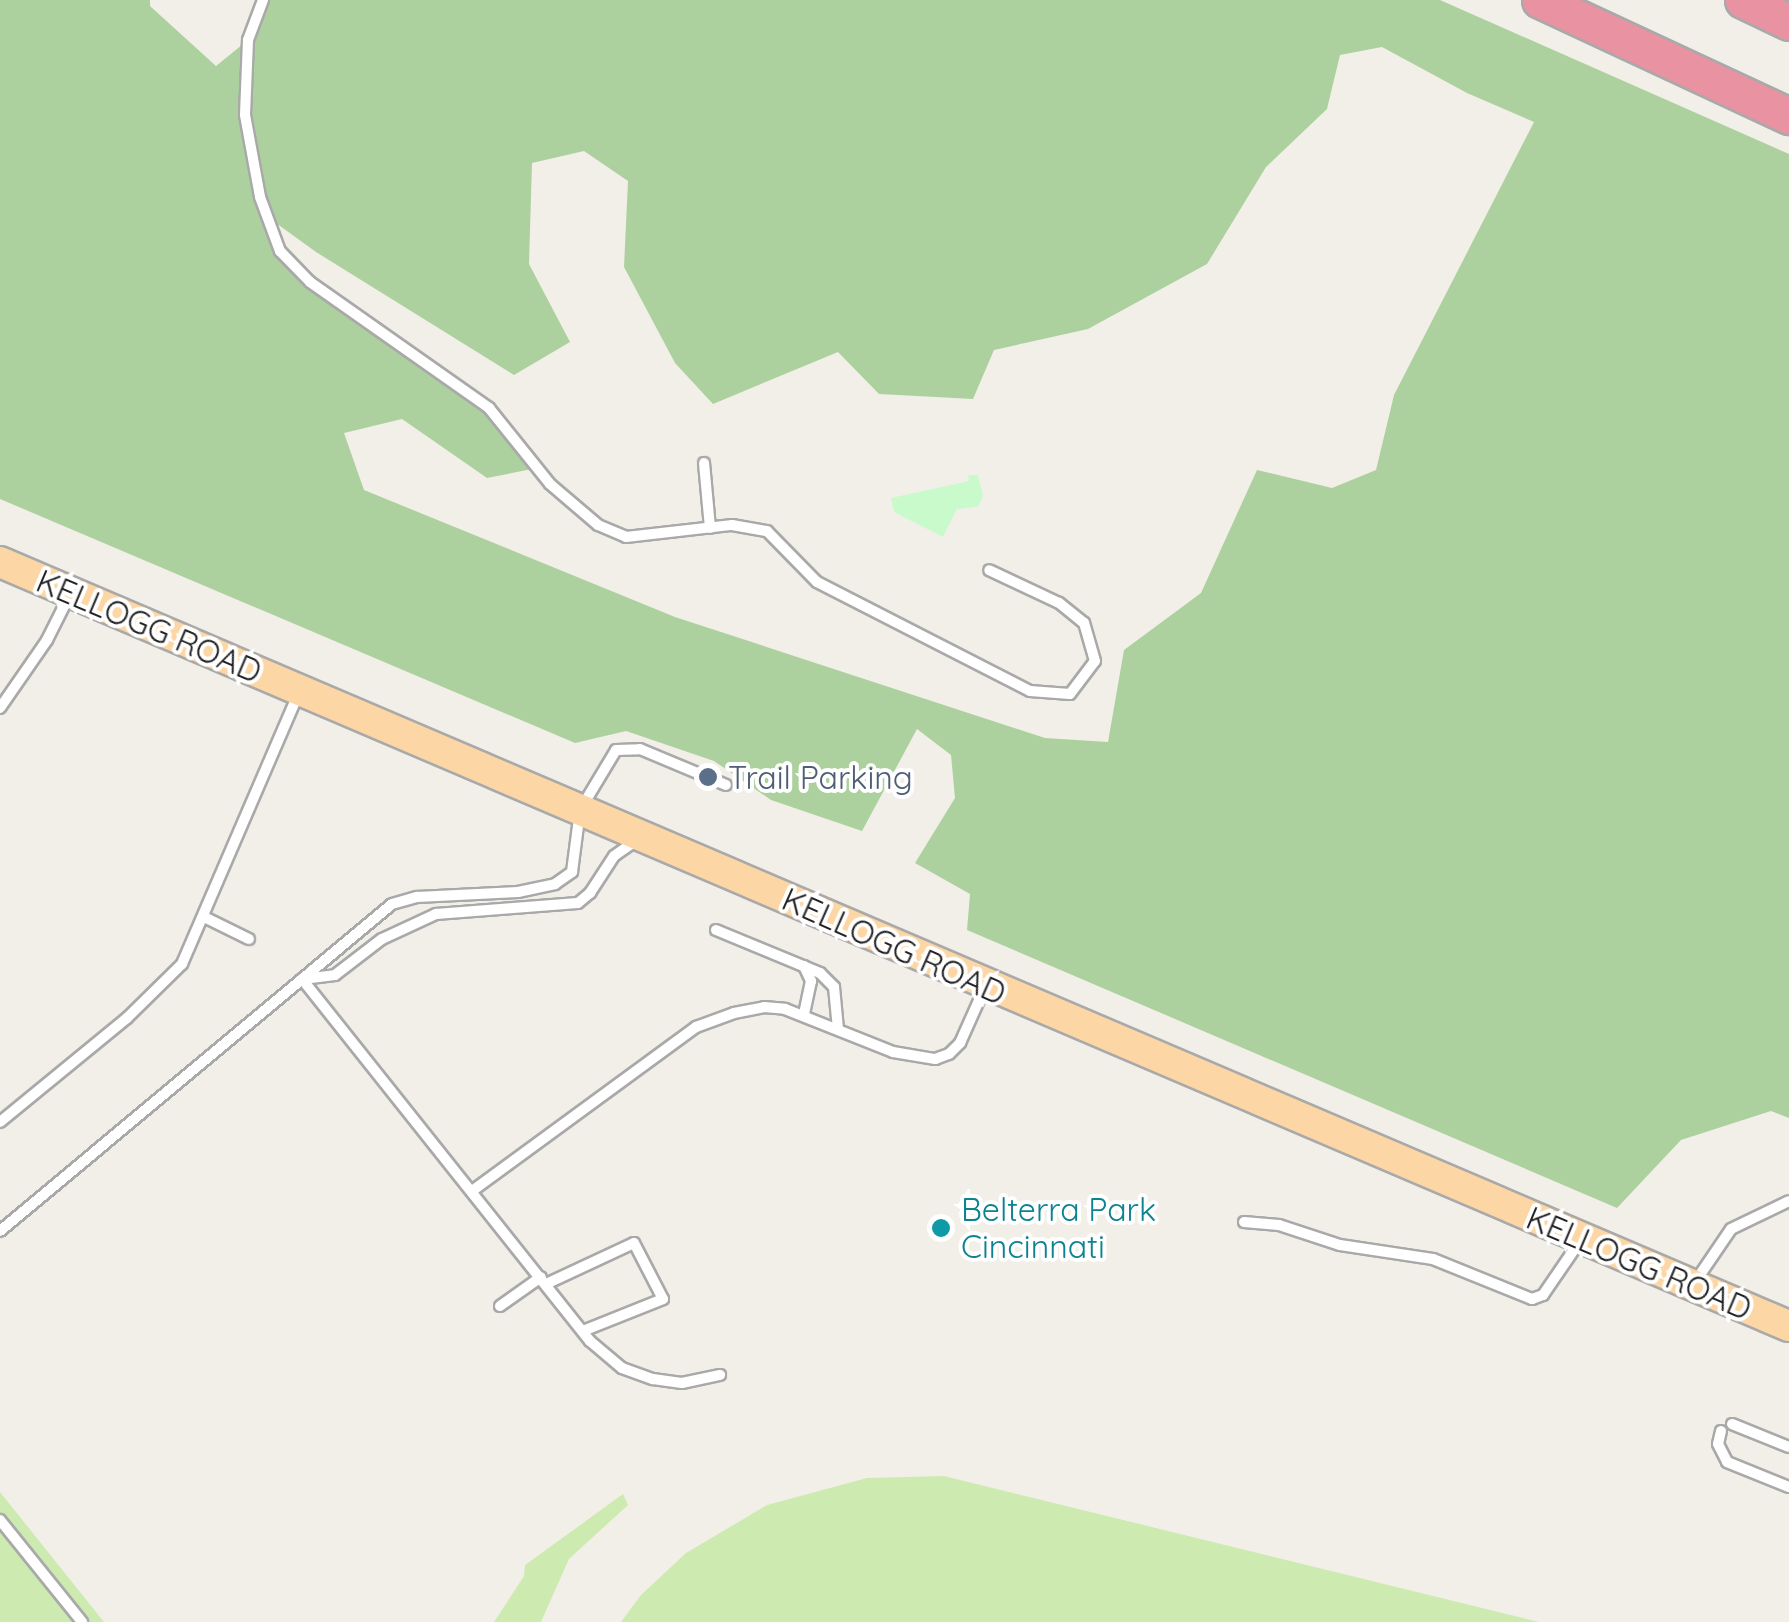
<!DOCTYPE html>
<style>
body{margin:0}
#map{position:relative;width:1789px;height:1622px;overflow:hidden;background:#f2efe9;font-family:Quicksand,sans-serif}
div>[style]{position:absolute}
.grass>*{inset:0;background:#cdebb0}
.forest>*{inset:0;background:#add19e}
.park>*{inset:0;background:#c8facc}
.roads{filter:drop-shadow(2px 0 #a9a9a9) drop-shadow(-2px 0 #a9a9a9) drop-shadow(0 2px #a9a9a9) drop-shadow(0 -2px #a9a9a9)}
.lane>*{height:10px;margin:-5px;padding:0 5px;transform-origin:5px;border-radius:5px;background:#fff}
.primary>*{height:30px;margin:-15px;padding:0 15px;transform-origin:15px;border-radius:15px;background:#fcd6a4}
.highway>*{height:35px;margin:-17.5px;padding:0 17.5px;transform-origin:17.5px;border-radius:17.5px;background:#e892a2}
.dots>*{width:28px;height:28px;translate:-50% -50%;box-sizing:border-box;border:5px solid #fff;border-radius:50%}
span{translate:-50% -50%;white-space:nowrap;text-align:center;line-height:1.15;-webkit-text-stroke:8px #fff;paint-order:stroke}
.street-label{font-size:32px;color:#222}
.service-label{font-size:32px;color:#4e5e75}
.left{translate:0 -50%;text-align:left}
.culture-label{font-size:32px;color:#0d838f}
</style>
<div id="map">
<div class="grass">
<i style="clip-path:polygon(944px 1476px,1539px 1622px,621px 1622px,641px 1595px,686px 1553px,767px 1505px,867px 1478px)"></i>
<i style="clip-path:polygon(0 1492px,104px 1622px,0 1622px)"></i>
<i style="clip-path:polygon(623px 1494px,628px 1505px,569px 1559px,541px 1622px,494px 1622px,524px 1576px,525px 1565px)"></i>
</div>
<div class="forest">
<i style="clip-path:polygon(evenodd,0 0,150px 0,150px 6px,216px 66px,248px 40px,263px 0,1440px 0,1789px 154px,1789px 1118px,1771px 1111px,1681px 1140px,1617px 1208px,967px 930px,970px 894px,915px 863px,955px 798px,951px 755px,917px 729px,862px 831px,771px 800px,714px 761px,626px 731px,575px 743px,0 499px,0 0,1382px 47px,1467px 93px,1534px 122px,1394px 395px,1376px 470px,1332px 488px,1257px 470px,1201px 593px,1124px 650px,1108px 742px,1045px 738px,675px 617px,364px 490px,344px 433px,402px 419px,487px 478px,537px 468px,489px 408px,310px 282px,280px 251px,269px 218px,316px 252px,514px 375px,570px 342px,529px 264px,532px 163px,584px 151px,628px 181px,624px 267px,675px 363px,713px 404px,838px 352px,879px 394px,973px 399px,994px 350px,1088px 329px,1207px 264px,1266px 167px,1327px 109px,1340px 55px,1382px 47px)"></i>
</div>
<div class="park">
<i style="clip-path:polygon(968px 475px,978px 475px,983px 496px,978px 507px,957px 509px,943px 537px,894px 512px,891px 498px,969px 481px)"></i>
</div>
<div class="roads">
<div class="lane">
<i style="left:263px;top:0;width:43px;rotate:110.6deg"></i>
<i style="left:248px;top:40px;width:75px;rotate:92.3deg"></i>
<i style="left:245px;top:115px;width:83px;rotate:79.6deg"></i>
<i style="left:260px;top:197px;width:58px;rotate:69.7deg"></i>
<i style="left:280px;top:251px;width:43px;rotate:45.9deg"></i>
<i style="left:310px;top:282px;width:219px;rotate:35.1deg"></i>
<i style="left:489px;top:408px;width:97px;rotate:51.2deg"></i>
<i style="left:550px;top:484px;width:63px;rotate:40.5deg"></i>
<i style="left:598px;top:525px;width:30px;rotate:23deg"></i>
<i style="left:626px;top:537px;width:107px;rotate:-6.5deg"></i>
<i style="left:732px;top:525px;width:36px;rotate:10deg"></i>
<i style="left:767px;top:531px;width:71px;rotate:45.6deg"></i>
<i style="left:817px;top:582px;width:239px;rotate:27.1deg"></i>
<i style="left:1030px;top:691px;width:40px;rotate:4.3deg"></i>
<i style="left:1070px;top:694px;width:41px;rotate:-52.9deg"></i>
<i style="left:1095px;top:661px;width:40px;rotate:-106deg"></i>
<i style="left:1084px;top:623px;width:32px;rotate:-141deg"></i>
<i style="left:1059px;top:603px;width:77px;rotate:-154.8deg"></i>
<i style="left:704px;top:463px;width:65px;rotate:84.7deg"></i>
<i style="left:0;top:708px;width:83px;rotate:-55.3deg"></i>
<i style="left:47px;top:640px;width:51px;rotate:-63.4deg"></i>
<i style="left:204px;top:917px;width:50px;rotate:26.1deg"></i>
<i style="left:716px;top:930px;width:113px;rotate:22.5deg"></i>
<i style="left:820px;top:973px;width:20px;rotate:45deg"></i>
<i style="left:834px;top:987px;width:42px;rotate:84.6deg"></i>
<i style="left:804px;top:966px;width:17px;rotate:65deg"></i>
<i style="left:811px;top:981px;width:33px;rotate:102deg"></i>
<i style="left:302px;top:979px;width:463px;rotate:51.5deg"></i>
<i style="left:590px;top:1341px;width:42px;rotate:40.2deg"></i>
<i style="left:622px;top:1368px;width:33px;rotate:20deg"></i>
<i style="left:653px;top:1379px;width:29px;rotate:8deg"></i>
<i style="left:682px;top:1383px;width:39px;rotate:-12deg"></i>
<i style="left:303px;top:979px;width:32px;rotate:-7deg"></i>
<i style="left:335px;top:975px;width:59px;rotate:-37.5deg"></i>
<i style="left:382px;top:939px;width:60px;rotate:-24.8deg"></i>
<i style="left:436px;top:914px;width:142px;rotate:-4.4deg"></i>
<i style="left:578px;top:903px;width:16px;rotate:-40deg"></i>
<i style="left:590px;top:893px;width:44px;rotate:-57deg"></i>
<i style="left:614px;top:856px;width:29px;rotate:-35deg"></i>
<i style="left:0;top:1122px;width:164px;rotate:-39.3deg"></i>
<i style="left:127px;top:1018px;width:77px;rotate:-44.5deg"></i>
<i style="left:182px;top:964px;width:293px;rotate:-66.7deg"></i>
<i style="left:472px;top:1191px;width:278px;rotate:-36.2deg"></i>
<i style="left:696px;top:1027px;width:40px;rotate:-20.2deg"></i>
<i style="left:734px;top:1013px;width:31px;rotate:-11deg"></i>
<i style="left:764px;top:1007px;width:21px;rotate:5deg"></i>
<i style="left:785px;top:1009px;width:116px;rotate:21.7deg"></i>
<i style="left:893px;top:1052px;width:43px;rotate:9.5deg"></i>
<i style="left:935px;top:1059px;width:15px;rotate:-20deg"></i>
<i style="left:949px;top:1054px;width:16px;rotate:-45deg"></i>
<i style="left:960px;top:1043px;width:61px;rotate:-65.9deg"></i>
<i style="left:1244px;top:1222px;width:35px;rotate:5deg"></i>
<i style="left:1279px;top:1225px;width:64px;rotate:18.2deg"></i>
<i style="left:1340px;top:1245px;width:94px;rotate:8.6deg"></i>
<i style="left:1433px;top:1259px;width:107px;rotate:22deg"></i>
<i style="left:1532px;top:1299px;width:12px;rotate:-20deg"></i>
<i style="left:1543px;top:1295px;width:65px;rotate:-55.6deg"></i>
<i style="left:0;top:1231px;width:510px;rotate:-39.83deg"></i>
<i style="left:392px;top:904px;width:26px;rotate:-16deg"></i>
<i style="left:417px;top:897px;width:101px;rotate:-2.8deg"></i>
<i style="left:518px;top:892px;width:38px;rotate:-12deg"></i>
<i style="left:555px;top:884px;width:21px;rotate:-35deg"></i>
<i style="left:572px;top:872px;width:63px;rotate:-82.6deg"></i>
<i style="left:580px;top:810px;width:70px;rotate:-59deg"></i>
<i style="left:616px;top:750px;width:24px;rotate:-2deg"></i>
<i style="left:640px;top:749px;width:93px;rotate:22.7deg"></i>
<i style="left:1695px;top:1282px;width:64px;rotate:-55.8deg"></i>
<i style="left:1731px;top:1229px;width:64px;rotate:-25.8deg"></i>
<i style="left:546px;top:1284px;width:97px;rotate:-25deg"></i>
<i style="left:634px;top:1243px;width:63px;rotate:62.6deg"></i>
<i style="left:663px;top:1299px;width:86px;rotate:158.2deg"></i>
<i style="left:500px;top:1306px;width:50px;rotate:-35.3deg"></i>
<i style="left:1732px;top:1424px;width:61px;rotate:22deg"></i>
<i style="left:1721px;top:1431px;width:13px;rotate:103deg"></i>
<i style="left:1718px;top:1444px;width:20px;rotate:63deg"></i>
<i style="left:1727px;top:1462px;width:67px;rotate:22deg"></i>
<i style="left:0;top:1520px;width:131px;rotate:51.2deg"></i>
</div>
<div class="primary">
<i style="left:0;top:562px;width:1945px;rotate:23.13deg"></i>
</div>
<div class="highway">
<i style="left:1540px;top:0;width:275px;rotate:25deg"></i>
<i style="left:1743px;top:0;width:51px;rotate:25.6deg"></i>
</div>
</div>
<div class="dots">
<i style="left:708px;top:777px;background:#5c6f8a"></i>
<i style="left:941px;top:1228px;background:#0f9aa8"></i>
</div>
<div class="street-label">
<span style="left:149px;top:626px;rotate:23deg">KELLOGG ROAD</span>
<span style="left:894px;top:946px;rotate:24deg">KELLOGG ROAD</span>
<span style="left:1639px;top:1263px;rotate:23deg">KELLOGG ROAD</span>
</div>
<div class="service-label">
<span class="left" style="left:728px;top:777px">Trail Parking</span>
</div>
<div class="culture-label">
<span class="left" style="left:961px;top:1228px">Belterra Park<br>Cincinnati</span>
</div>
</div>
